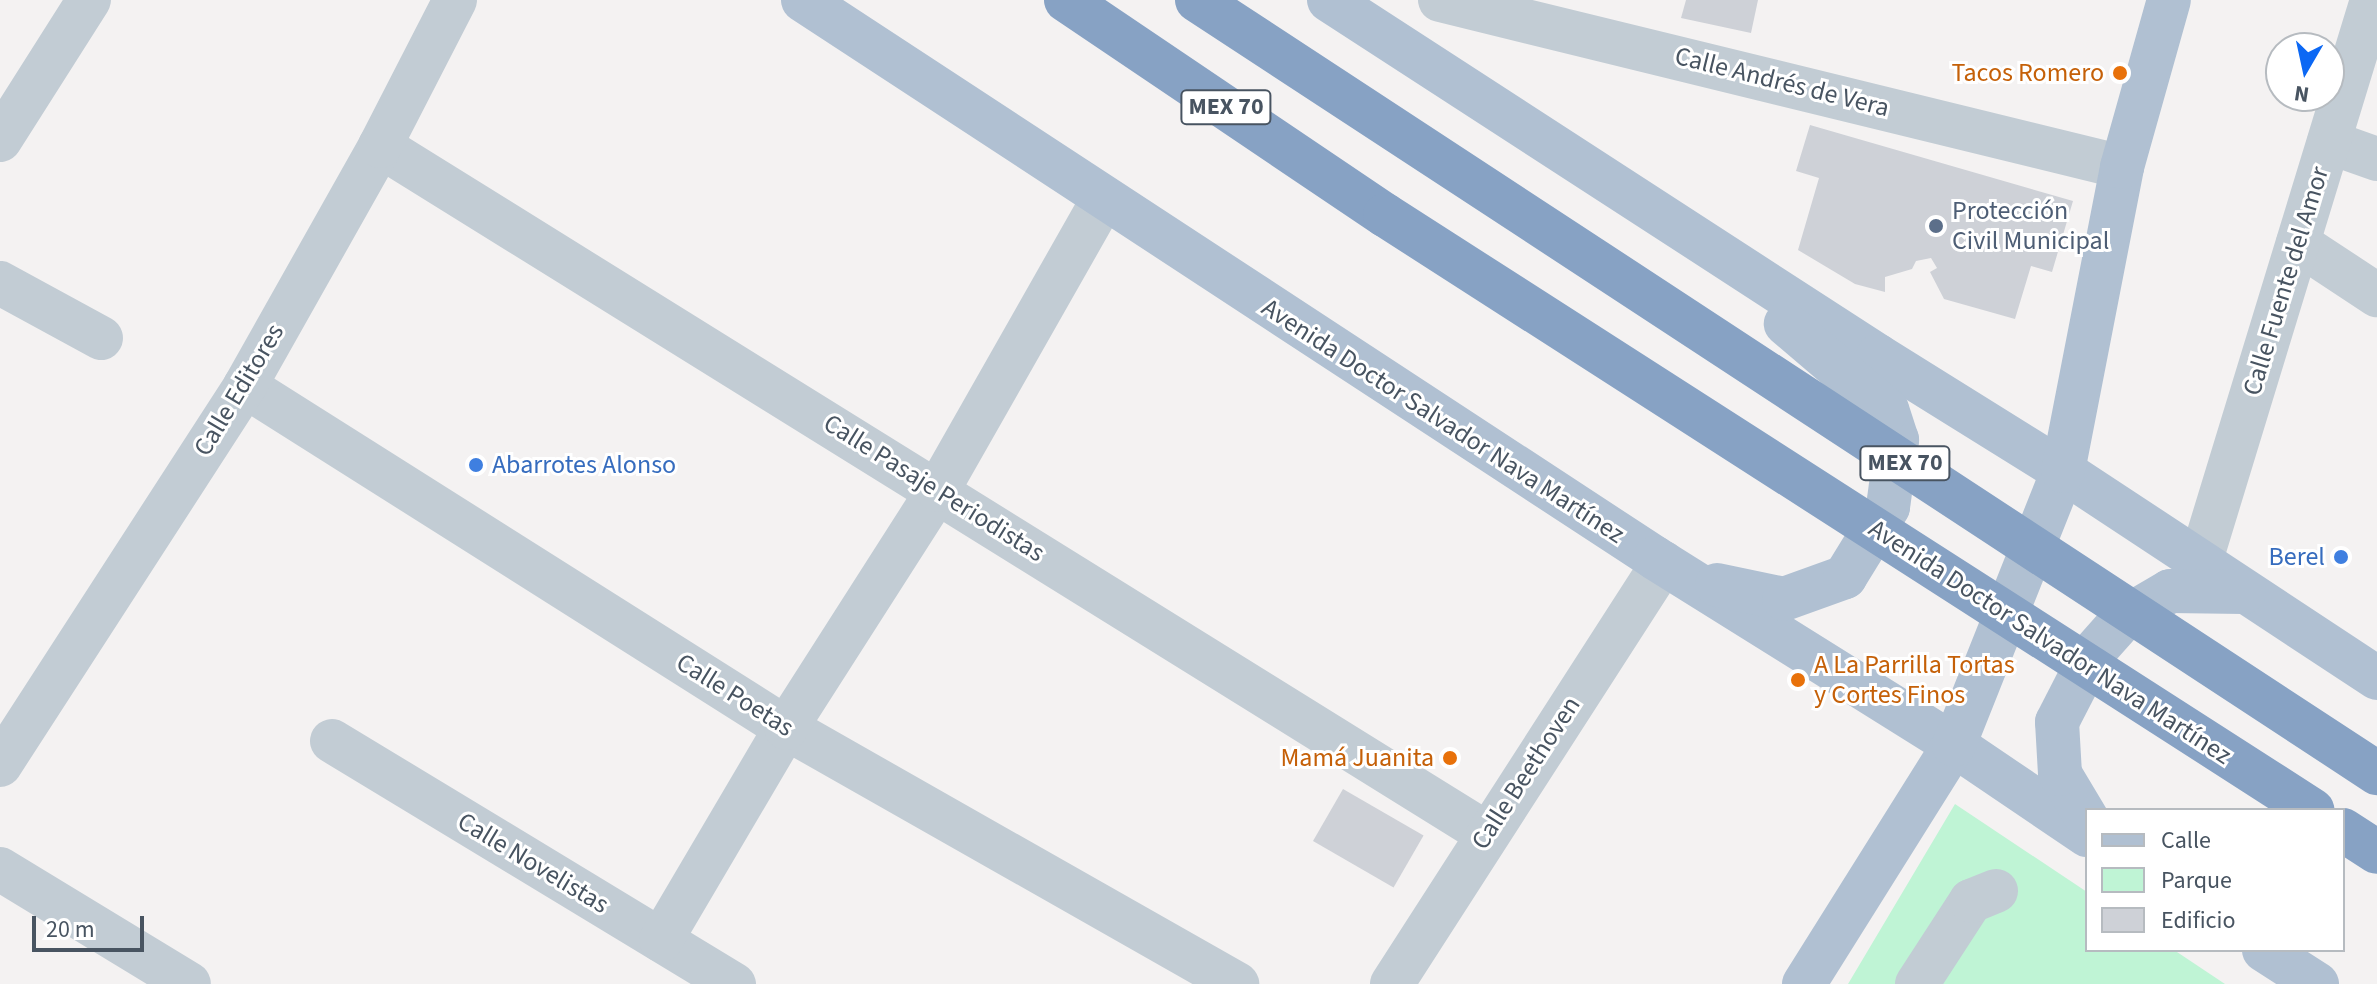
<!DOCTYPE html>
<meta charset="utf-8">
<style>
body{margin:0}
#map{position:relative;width:2377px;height:984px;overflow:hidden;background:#f4f2f2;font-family:"Source Sans 3",sans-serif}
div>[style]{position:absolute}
.green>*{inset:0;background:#bff4d5}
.building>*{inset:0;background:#ced1d7;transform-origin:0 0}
.minor>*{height:44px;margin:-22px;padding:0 22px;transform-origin:22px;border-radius:22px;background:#c2ccd4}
.major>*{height:44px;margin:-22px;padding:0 22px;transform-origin:22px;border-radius:22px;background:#b0c0d2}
.highway>*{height:44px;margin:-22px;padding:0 22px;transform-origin:22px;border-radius:22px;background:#87a2c4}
.dots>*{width:22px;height:22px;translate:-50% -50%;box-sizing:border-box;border:4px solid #fff;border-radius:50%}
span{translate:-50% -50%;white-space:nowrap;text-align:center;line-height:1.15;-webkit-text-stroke:6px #fff;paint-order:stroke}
.shield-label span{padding:2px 6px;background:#fff;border:2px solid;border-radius:6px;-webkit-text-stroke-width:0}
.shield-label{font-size:24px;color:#485461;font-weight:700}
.food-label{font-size:26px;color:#c56008}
.right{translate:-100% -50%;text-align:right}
.left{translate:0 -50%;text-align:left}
.street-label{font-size:26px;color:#485461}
.service-label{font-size:26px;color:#4e5e75}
.shop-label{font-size:26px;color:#366cbe}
.legend{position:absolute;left:2085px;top:808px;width:260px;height:144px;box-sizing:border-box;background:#fff;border:2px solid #b6bbc0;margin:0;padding:10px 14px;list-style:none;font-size:24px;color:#485461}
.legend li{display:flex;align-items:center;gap:16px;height:40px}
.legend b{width:40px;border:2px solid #b6bbc0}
.north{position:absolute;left:2265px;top:32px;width:80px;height:80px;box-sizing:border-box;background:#fff;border:2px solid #b6bbc0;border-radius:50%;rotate:189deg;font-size:22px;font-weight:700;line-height:32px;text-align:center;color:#485461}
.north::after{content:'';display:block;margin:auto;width:28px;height:36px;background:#0c68f4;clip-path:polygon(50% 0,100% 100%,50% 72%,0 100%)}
.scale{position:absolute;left:32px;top:916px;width:112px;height:36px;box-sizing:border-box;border:4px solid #485461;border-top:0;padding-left:10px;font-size:24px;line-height:28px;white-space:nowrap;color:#485461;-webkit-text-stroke:6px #fff;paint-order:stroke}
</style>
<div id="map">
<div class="green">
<i style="clip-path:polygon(1955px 804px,2087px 892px,2087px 950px,2174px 950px,2225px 984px,1848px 984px)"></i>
</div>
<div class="building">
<i style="clip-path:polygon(1686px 0,1758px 0,1751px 33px,1681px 18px)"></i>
<i style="clip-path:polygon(1810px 125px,2073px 201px,2052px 272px,2031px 266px,2015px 319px,1944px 299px,1930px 272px,1937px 268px,1931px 258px,1916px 261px,1912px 269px,1885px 277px,1885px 292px,1855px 284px,1798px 250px,1819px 178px,1796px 171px)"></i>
<i style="left:1343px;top:789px;width:93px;height:60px;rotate:30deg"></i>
</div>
<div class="minor">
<i style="left:1440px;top:0;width:702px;rotate:13.76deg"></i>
<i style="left:0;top:140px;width:166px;rotate:-57.6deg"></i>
<i style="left:2329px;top:142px;width:51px;rotate:19.5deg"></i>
<i style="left:380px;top:146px;width:1302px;rotate:31.85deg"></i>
<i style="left:2298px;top:243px;width:95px;rotate:33.4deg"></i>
<i style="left:0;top:283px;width:115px;rotate:28.6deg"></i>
<i style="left:245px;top:386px;width:640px;rotate:32.3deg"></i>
<i style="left:786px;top:728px;width:519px;rotate:29.58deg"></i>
<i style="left:2200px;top:563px;width:589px;rotate:-73.01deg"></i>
<i style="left:332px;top:741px;width:470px;rotate:31.2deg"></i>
<i style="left:0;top:765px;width:451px;rotate:-57.1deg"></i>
<i style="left:245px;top:386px;width:275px;rotate:-60.6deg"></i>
<i style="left:380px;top:146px;width:164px;rotate:-62.8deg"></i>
<i style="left:0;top:869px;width:221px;rotate:31.3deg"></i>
<i style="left:661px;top:940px;width:246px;rotate:-59.5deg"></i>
<i style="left:786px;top:728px;width:282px;rotate:-57.4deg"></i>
<i style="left:938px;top:490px;width:335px;rotate:-60.4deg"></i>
<i style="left:1392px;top:984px;width:501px;rotate:-57.23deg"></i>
<i style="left:1917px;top:984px;width:99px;rotate:-57deg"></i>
<i style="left:1971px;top:901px;width:27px;rotate:-22deg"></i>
</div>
<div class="major">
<i style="left:803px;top:0;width:1018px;rotate:33.22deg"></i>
<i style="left:1655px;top:558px;width:353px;rotate:32deg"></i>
<i style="left:1954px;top:745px;width:161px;rotate:34.1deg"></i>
<i style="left:1329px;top:0;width:654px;rotate:32.96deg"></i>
<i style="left:1878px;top:356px;width:218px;rotate:31.9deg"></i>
<i style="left:2063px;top:471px;width:376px;rotate:33.4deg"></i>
<i style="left:1717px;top:585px;width:68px;rotate:11.8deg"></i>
<i style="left:1784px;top:599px;width:65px;rotate:-19.8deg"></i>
<i style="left:1845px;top:577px;width:82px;rotate:-58.4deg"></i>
<i style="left:1888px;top:507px;width:68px;rotate:-82.3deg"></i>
<i style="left:1897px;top:440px;width:32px;rotate:-108deg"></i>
<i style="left:1887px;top:410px;width:133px;rotate:-139.6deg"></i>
<i style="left:2087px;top:819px;width:52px;rotate:-121deg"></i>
<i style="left:2060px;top:774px;width:52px;rotate:-93.3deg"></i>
<i style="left:2057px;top:722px;width:76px;rotate:-62.8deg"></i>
<i style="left:2092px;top:654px;width:48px;rotate:-48.4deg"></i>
<i style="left:2124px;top:618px;width:53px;rotate:-30.4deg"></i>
<i style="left:2170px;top:591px;width:74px;rotate:0.8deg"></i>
<i style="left:2264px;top:950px;width:63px;rotate:32.7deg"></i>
<i style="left:1804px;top:984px;width:282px;rotate:-57.9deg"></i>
<i style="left:1954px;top:745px;width:295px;rotate:-68.3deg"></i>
<i style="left:2063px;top:471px;width:310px;rotate:-79deg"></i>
<i style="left:2122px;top:167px;width:173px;rotate:-74.3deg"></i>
</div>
<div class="highway">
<i style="left:1066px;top:0;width:385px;rotate:34deg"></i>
<i style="left:1385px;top:215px;width:1102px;rotate:32.69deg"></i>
<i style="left:1197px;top:0;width:1411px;rotate:33.23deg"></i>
<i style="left:2343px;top:830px;width:40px;rotate:32.9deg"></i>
</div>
<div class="dots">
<i style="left:2120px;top:73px;background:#e8710a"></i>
<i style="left:1936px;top:226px;background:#5c6f8a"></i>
<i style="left:476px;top:465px;background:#3f7fe0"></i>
<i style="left:2341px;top:557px;background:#3f7fe0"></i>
<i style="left:1798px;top:680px;background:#e8710a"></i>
<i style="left:1450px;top:758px;background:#e8710a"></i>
</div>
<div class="shield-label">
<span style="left:1226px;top:107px">MEX 70</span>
<span style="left:1905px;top:463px">MEX 70</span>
</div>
<div class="food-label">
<span class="right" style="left:2104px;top:73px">Tacos Romero</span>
<span class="left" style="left:1814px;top:680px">A La Parrilla Tortas<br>y Cortes Finos</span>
<span class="right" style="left:1434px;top:758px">Mamá Juanita</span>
</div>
<div class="street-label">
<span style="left:1782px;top:82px;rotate:14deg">Calle Andrés de Vera</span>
<span style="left:2286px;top:281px;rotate:-73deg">Calle Fuente del Amor</span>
<span style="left:239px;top:390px;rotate:-59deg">Calle Editores</span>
<span style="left:1443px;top:421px;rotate:33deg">Avenida Doctor Salvador Nava Martínez</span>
<span style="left:934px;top:488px;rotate:32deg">Calle Pasaje Periodistas</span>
<span style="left:2050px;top:642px;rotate:33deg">Avenida Doctor Salvador Nava Martínez</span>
<span style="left:735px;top:695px;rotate:32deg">Calle Poetas</span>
<span style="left:1526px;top:773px;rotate:-57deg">Calle Beethoven</span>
<span style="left:533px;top:863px;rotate:31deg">Calle Novelistas</span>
</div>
<div class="service-label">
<span class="left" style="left:1952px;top:226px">Protección<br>Civil Municipal</span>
</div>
<div class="shop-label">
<span class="left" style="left:492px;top:465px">Abarrotes Alonso</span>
<span class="right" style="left:2325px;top:557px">Berel</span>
</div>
<ul class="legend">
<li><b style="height:10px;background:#b0c0d2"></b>Calle</li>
<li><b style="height:22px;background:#bff4d5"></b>Parque</li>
<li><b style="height:22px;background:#ced1d7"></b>Edificio</li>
</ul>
<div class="north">N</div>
<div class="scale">20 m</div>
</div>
